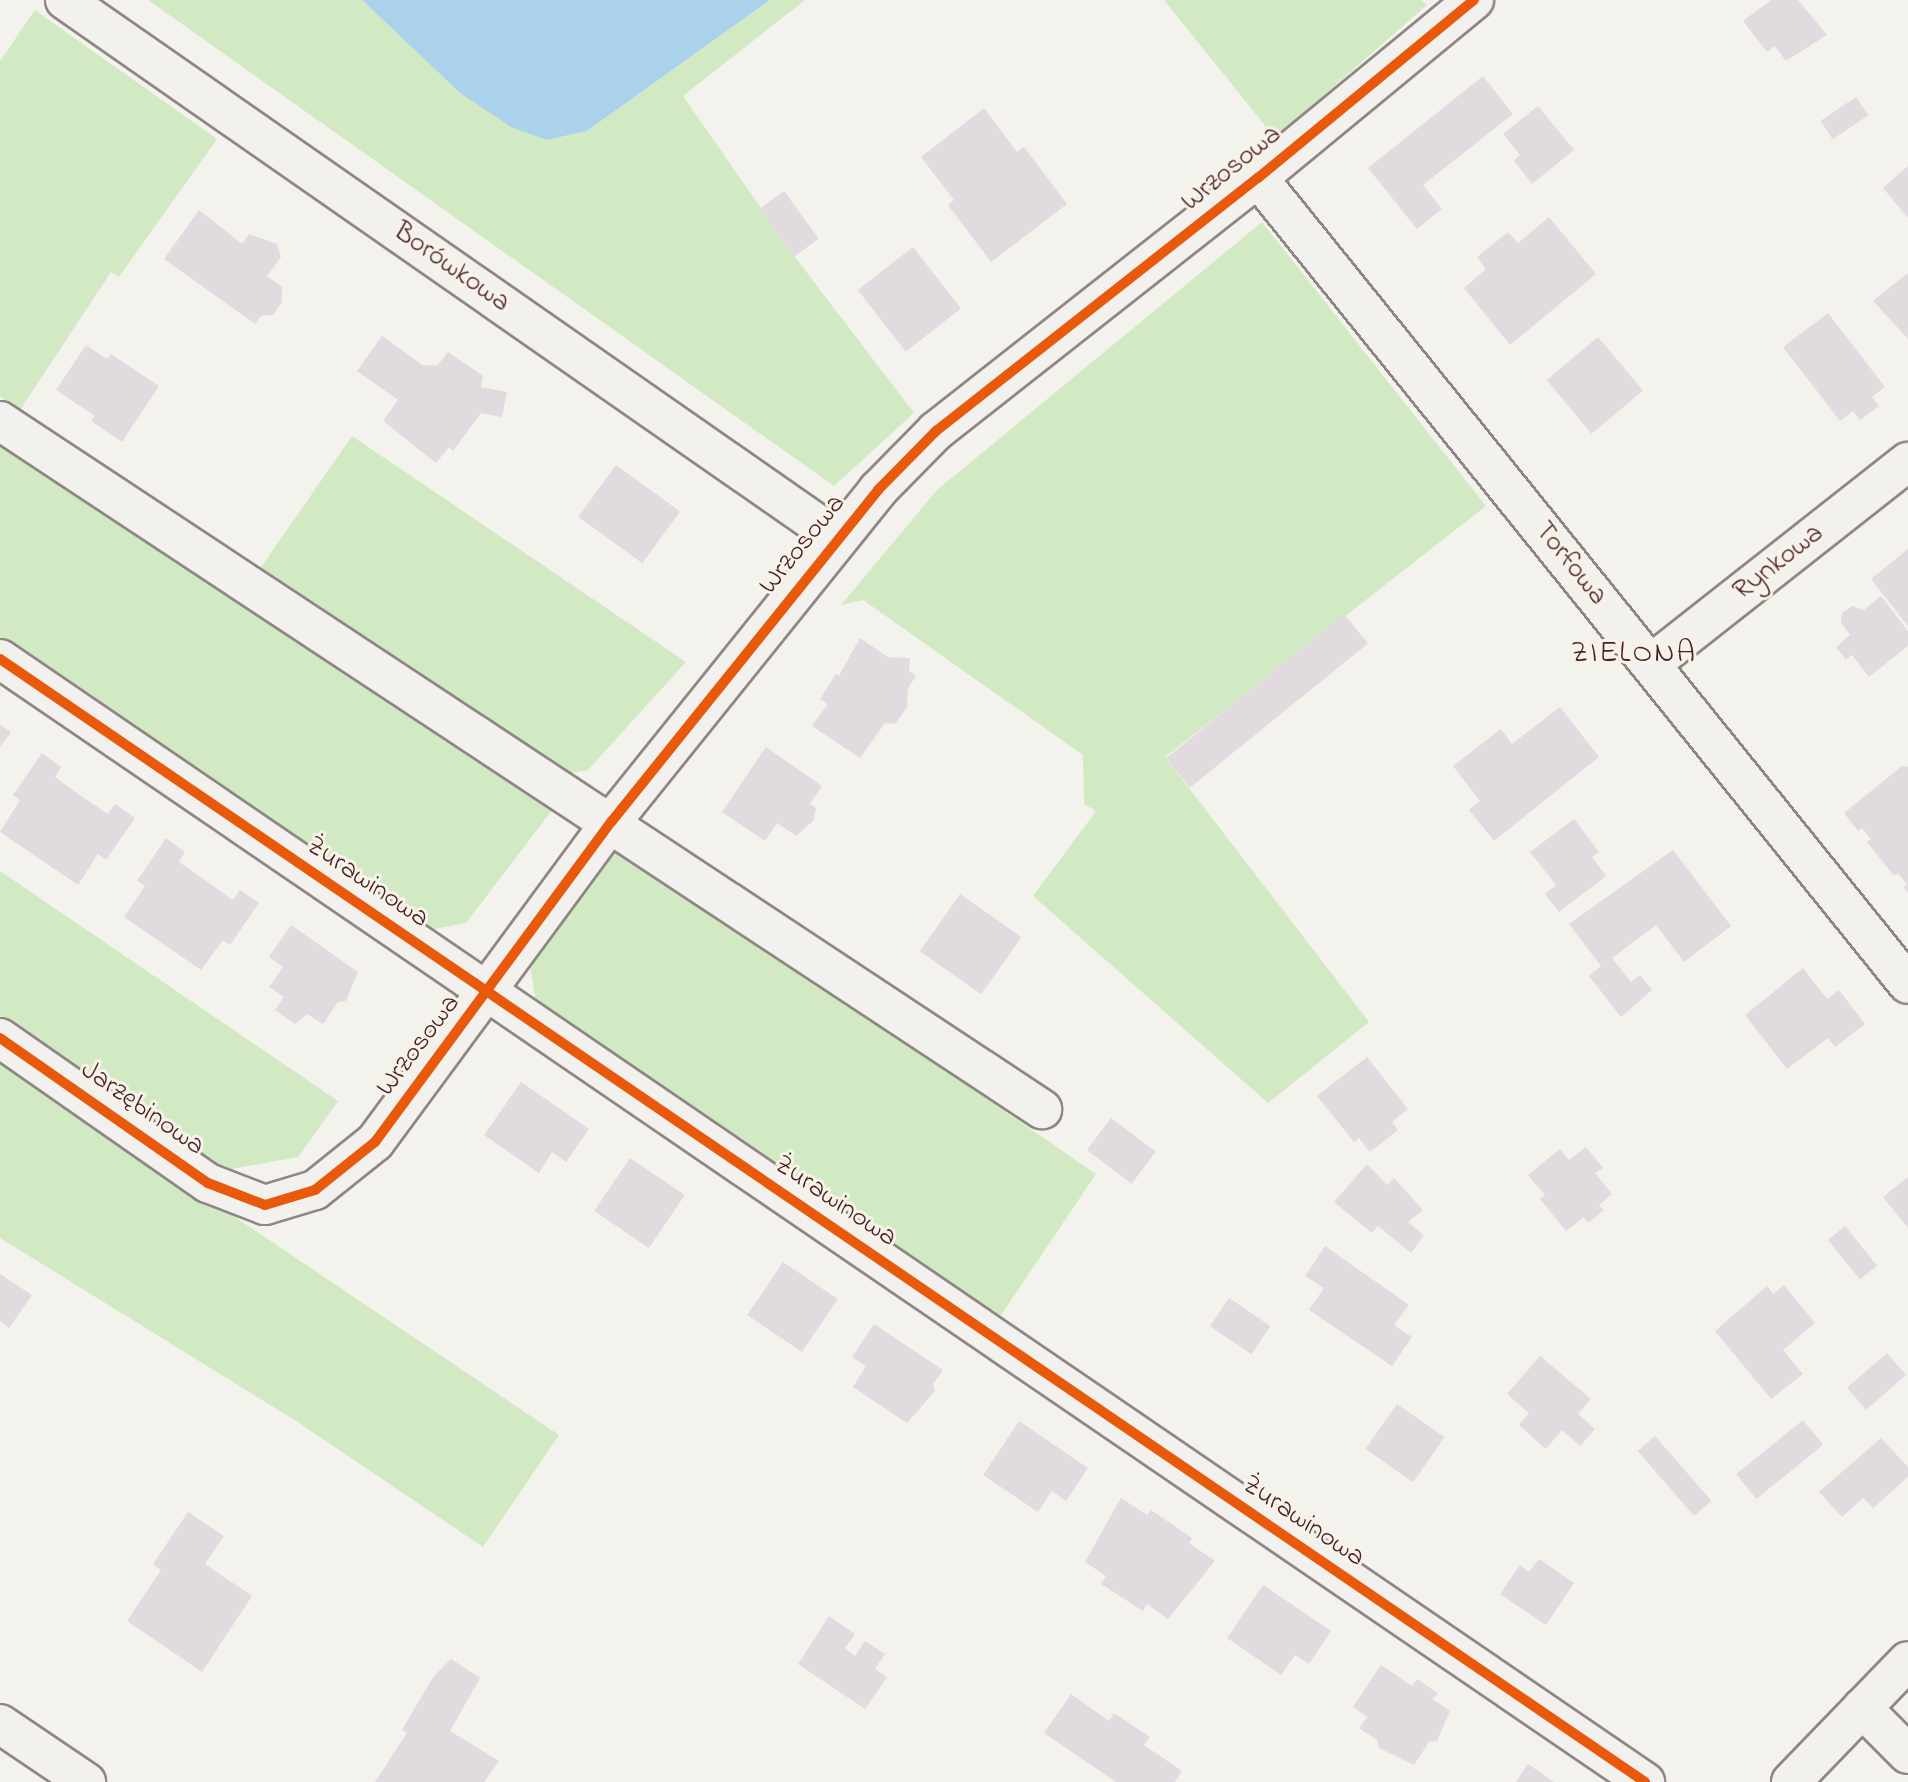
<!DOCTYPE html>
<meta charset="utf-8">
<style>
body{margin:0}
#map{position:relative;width:1908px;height:1782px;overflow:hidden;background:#f4f2ec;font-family:"Indie Flower",sans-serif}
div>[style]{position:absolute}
.green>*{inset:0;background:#d2eac3}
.water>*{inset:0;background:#abd2eb}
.building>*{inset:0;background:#e1dadf;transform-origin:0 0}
.roads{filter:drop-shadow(2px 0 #8f8685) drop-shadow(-2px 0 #8f8685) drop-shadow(0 2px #8f8685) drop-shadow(0 -2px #8f8685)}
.minor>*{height:38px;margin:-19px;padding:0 19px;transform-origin:19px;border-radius:19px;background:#f2f1ed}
.cycleway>*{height:10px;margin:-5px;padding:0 5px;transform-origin:5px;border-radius:5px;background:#e8590c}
span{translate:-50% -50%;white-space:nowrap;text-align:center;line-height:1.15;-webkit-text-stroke:6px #f7f3e8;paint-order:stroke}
.street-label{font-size:28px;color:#4a1f2b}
.neighbourhood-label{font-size:30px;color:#4a1f2b;letter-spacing:2px}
</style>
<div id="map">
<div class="green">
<i style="clip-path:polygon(148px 0,362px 0,460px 93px,547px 140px,587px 131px,770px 0,805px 0,683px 96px,795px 257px,914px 413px,834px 486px)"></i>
<i style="clip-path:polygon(1164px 0,1421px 0,1427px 5px,1275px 138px)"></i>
<i style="clip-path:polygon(35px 10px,217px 139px,119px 277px,111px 272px,20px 410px,0 397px,0 61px)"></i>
<i style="clip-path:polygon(1262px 222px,1486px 506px,1165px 757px,1369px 1022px,1268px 1103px,1033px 896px,1096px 811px,1084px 804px,1083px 755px,863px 600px,841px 605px,937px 490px)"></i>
<i style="clip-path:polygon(0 435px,556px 805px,466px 923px,424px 931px,0 638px)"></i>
<i style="clip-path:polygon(352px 436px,686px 662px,588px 770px,566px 774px,259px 570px)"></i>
<i style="clip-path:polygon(620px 847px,1096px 1174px,997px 1321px,537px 1009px,530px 966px,589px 881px)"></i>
<i style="clip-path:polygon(0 871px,338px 1101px,298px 1157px,226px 1170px,0 1016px)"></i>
<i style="clip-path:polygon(0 1059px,559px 1435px,483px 1547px,296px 1421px,0 1238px)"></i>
</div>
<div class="water">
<i style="clip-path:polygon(362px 0,770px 0,587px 131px,547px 140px,511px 127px,460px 93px)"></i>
</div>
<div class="building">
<i style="clip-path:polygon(1771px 0,1798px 0,1827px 35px,1786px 61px,1775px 46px,1767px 52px,1743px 21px)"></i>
<i style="clip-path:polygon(1483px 76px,1513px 114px,1423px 185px,1442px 209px,1417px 229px,1368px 168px)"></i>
<i style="left:1856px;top:97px;width:22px;height:43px;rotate:56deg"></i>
<i style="clip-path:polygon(1538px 106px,1574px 150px,1532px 184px,1514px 161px,1520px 155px,1503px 134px)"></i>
<i style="clip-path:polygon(984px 108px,1017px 152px,1024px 147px,1067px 204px,991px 262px,948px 205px,954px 200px,921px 157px)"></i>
<i style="clip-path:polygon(1908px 166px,1908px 218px,1883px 188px)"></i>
<i style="left:784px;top:191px;width:59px;height:30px;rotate:54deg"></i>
<i style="clip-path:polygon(199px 210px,242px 244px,249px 234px,277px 244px,281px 257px,267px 276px,282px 287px,282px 302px,273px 315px,261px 316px,255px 324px,164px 259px)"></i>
<i style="clip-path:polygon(1549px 217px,1596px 274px,1510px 345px,1464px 288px,1486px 269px,1477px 257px,1508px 232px,1518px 243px)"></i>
<i style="left:913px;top:247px;width:78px;height:70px;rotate:52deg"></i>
<i style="clip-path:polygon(1908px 273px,1908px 339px,1873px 301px)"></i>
<i style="clip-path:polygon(1828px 313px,1885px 387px,1872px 397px,1879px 406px,1860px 420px,1853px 411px,1840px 421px,1783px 347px)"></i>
<i style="clip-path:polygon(382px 336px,422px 365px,437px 366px,448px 352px,483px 376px,481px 387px,507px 392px,502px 417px,481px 413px,453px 451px,449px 447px,436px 463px,383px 421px,398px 400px,357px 371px)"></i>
<i style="left:1598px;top:337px;width:70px;height:67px;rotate:50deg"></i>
<i style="clip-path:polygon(86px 345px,107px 359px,111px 354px,159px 386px,122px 442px,91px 421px,95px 416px,56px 390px)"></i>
<i style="left:616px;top:465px;width:79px;height:64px;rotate:36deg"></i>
<i style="clip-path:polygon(1908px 549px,1908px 626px,1871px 579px)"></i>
<i style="clip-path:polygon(1881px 596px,1908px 631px,1908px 646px,1869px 677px,1852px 655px,1846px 660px,1836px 647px,1850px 635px,1841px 623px,1842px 613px,1852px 606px,1864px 610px)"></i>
<i style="left:1344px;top:614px;width:38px;height:229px;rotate:51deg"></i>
<i style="clip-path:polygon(860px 638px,888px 657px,910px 658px,909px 671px,916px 676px,908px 688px,907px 707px,895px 724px,885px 723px,860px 758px,812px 726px,828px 704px,820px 699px,836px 674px,839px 676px)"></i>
<i style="clip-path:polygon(1560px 707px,1599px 757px,1494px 841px,1469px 810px,1480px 801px,1453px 766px,1501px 729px,1512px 744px)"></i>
<i style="clip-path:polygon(0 725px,11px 732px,0 747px)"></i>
<i style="clip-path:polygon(766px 747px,822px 786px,810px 804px,816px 808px,814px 820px,796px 836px,777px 823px,765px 841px,722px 812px)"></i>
<i style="clip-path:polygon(42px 753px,61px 767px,55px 777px,81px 796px,108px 814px,115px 804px,135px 818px,106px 860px,98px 854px,78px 885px,0 832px,20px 800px,13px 795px)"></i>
<i style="clip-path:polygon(1902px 766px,1908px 767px,1908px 893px,1903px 887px,1907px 885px,1898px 873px,1894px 876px,1867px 842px,1871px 839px,1862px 828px,1858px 831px,1844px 813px)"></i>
<i style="clip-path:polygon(1574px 819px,1599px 852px,1592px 857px,1606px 876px,1559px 912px,1545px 894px,1556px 885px,1530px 852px)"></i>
<i style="clip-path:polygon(166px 838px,185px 852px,179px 862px,233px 900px,240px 890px,259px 903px,230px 945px,223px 940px,201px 970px,124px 917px,145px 886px,137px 881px)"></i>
<i style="clip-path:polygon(1673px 850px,1731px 926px,1684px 962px,1656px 925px,1612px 958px,1631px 982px,1640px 975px,1652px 990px,1621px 1017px,1589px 976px,1601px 966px,1569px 924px)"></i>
<i style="left:960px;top:894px;width:75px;height:70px;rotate:35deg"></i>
<i style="clip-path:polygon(291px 925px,358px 972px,346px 1001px,338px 1002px,323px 1024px,307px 1014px,295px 1024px,275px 1010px,284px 997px,269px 987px,283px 967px,269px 957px)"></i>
<i style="clip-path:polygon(1803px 968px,1827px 999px,1839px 990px,1865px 1024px,1835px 1047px,1828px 1038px,1787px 1069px,1745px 1015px)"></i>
<i style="clip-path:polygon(1367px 1057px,1408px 1109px,1392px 1122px,1398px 1130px,1370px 1152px,1359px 1138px,1354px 1142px,1317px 1096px)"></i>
<i style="clip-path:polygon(521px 1082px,589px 1129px,566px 1162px,552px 1152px,539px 1173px,484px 1135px)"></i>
<i style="left:1111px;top:1118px;width:56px;height:40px;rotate:37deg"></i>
<i style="clip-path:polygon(1586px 1147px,1603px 1168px,1595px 1173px,1612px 1194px,1599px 1205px,1604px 1210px,1588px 1223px,1584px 1217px,1566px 1231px,1540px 1199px,1545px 1195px,1528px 1175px,1560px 1149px,1569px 1160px)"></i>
<i style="left:630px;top:1158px;width:66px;height:64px;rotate:34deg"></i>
<i style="clip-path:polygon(1367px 1164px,1387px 1185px,1394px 1178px,1423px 1210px,1408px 1222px,1424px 1235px,1411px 1253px,1378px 1226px,1372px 1233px,1334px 1202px)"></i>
<i style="clip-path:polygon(1908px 1177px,1908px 1228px,1883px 1197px)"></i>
<i style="left:1845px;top:1226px;width:51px;height:22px;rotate:51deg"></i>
<i style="clip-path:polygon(1325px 1246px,1409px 1305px,1394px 1325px,1412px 1337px,1392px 1366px,1309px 1310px,1324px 1288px,1305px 1276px)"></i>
<i style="left:783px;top:1262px;width:66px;height:64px;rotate:34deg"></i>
<i style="clip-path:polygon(0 1274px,32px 1295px,9px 1328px,0 1321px)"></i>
<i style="clip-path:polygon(1784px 1285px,1815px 1323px,1783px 1350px,1803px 1374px,1771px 1399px,1715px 1331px,1767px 1286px,1773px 1294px)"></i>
<i style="left:1229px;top:1298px;width:50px;height:34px;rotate:34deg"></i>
<i style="clip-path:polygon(874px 1324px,943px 1370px,933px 1384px,935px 1391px,907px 1423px,853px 1387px,866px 1366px,852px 1357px)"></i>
<i style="left:1887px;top:1353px;width:29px;height:53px;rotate:49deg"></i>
<i style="clip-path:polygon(1540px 1356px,1591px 1399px,1578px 1414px,1595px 1429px,1580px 1446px,1562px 1430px,1546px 1449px,1519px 1425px,1529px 1413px,1507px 1394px)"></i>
<i style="left:1397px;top:1404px;width:58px;height:55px;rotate:35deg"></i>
<i style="left:1803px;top:1420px;width:32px;height:86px;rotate:51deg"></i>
<i style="clip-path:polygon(1019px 1421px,1088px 1468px,1066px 1501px,1052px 1491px,1038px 1512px,983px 1475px)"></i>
<i style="left:1655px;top:1436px;width:86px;height:23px;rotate:49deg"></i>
<i style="clip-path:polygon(1881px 1438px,1908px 1467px,1908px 1477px,1873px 1508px,1863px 1498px,1842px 1517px,1819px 1492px)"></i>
<i style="clip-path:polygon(1121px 1498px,1147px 1515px,1151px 1510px,1192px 1538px,1189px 1543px,1215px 1561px,1168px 1619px,1147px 1604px,1143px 1611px,1101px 1584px,1106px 1576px,1085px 1562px)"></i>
<i style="clip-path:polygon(188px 1512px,224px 1536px,205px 1564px,252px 1596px,202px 1672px,127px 1621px,161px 1570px,153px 1564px)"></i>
<i style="clip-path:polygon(1539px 1559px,1574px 1583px,1546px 1625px,1500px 1594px,1520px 1565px,1529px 1572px)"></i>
<i style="clip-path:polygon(1263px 1585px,1331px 1631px,1309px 1664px,1295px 1655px,1281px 1675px,1227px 1638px)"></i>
<i style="clip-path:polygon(829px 1616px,855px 1634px,845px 1648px,855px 1656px,865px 1641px,885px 1654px,875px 1669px,887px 1677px,865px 1709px,798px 1664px)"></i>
<i style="clip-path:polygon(451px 1659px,480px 1678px,450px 1731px,499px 1761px,484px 1782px,375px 1782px,407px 1733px,402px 1730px,433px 1677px)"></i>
<i style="clip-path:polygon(1381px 1665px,1412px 1686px,1417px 1679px,1438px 1693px,1432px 1699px,1450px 1711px,1437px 1741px,1429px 1742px,1414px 1765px,1379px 1748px,1377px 1740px,1359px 1728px,1367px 1717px,1353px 1707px)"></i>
<i style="clip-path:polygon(1071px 1694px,1109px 1721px,1114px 1713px,1150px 1737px,1144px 1745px,1182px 1771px,1175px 1782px,1116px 1782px,1044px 1733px)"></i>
<i style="clip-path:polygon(1528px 1764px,1554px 1782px,1516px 1782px)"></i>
</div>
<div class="roads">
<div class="minor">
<i style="left:65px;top:0;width:940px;rotate:34.86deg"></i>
<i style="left:1258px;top:178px;width:1035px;rotate:51.12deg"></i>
<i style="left:0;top:421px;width:1249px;rotate:33.44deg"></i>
<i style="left:0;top:659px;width:1992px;rotate:34.32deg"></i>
<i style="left:1651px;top:664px;width:327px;rotate:-38.2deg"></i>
<i style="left:0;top:1038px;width:254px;rotate:34.9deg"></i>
<i style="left:208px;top:1183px;width:61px;rotate:21.1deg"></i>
<i style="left:265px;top:1205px;width:52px;rotate:-16.7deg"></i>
<i style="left:315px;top:1190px;width:77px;rotate:-38.7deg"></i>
<i style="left:375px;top:1142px;width:399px;rotate:-53.6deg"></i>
<i style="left:612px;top:821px;width:425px;rotate:-51.2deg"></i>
<i style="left:878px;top:490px;width:83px;rotate:-45.5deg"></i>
<i style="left:936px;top:431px;width:410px;rotate:-38.2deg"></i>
<i style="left:1258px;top:178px;width:280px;rotate:-39.5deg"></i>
<i style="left:1862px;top:1708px;width:65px;rotate:45deg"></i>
<i style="left:0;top:1724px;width:104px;rotate:34deg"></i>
<i style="left:1791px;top:1782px;width:168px;rotate:-46deg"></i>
</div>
</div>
<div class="cycleway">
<i style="left:0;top:659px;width:1992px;rotate:34.32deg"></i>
<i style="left:0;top:1038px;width:254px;rotate:34.9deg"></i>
<i style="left:208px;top:1183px;width:61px;rotate:21.1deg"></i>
<i style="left:265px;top:1205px;width:52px;rotate:-16.7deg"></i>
<i style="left:315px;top:1190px;width:77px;rotate:-38.7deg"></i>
<i style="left:375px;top:1142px;width:399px;rotate:-53.6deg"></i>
<i style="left:612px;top:821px;width:425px;rotate:-51.2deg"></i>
<i style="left:878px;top:490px;width:83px;rotate:-45.5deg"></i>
<i style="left:936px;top:431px;width:410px;rotate:-38.2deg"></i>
<i style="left:1258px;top:178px;width:280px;rotate:-39.5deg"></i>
</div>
<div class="street-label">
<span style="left:1232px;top:169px;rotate:-39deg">Wrzosowa</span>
<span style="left:451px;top:268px;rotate:35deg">Borówkowa</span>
<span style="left:803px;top:545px;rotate:-51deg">Wrzosowa</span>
<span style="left:1779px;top:563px;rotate:-38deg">Rynkowa</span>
<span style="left:1570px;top:564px;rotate:51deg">Torfowa</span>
<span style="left:367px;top:883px;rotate:34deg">Żurawinowa</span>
<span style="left:419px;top:1046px;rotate:-53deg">Wrzosowa</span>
<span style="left:142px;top:1109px;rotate:35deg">Jarzębinowa</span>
<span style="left:835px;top:1202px;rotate:34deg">Żurawinowa</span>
<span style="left:1303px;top:1522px;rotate:34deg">Żurawinowa</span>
</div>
<div class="neighbourhood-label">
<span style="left:1634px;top:654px">ZIELONA</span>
</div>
</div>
